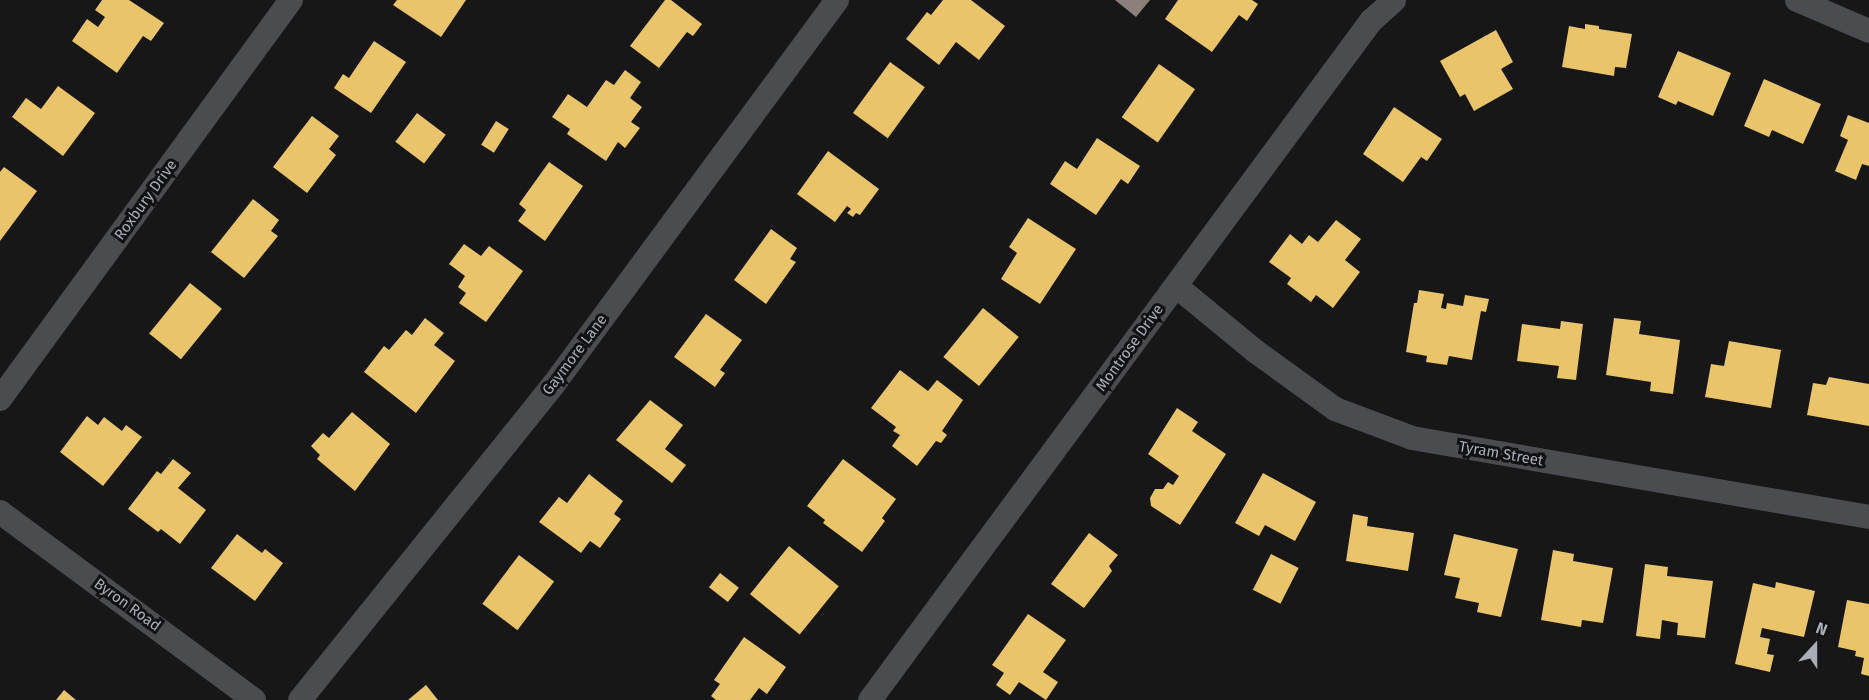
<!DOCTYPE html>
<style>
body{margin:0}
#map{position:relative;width:1869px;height:700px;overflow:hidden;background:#171717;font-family:"Fira Sans",sans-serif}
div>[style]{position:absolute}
.homes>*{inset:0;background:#e9c46a;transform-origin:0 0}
.industry>*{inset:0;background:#8a817c}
.minor>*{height:24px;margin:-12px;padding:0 12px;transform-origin:12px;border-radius:12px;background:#4b4c50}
span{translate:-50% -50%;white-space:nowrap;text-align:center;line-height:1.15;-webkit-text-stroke:6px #111113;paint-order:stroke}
.street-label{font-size:15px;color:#a8adb8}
.north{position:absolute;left:1785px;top:616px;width:60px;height:60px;-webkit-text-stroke:4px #111113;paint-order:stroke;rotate:21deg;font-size:16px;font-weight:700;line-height:24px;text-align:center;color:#a8adb8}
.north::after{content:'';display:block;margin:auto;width:21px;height:27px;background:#a8adb8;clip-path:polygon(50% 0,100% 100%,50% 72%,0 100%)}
</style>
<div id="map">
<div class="homes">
<i style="clip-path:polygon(102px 0,129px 0,164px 23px,151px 41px,143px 36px,117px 73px,72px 41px,87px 19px,98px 27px,105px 17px,95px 10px)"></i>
<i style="clip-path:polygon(397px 0,466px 0,441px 37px,393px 5px)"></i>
<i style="clip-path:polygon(665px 0,671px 0,702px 24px,693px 36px,687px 32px,659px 68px,630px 46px)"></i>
<i style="clip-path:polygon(943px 0,971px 0,1005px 26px,979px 60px,956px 42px,939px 65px,906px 39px,927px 12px,931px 15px)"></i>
<i style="clip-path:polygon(1178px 0,1252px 0,1258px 4px,1247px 21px,1239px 15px,1212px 52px,1165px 19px)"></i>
<i style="clip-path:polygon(1585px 24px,1599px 26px,1599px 29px,1632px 34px,1626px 68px,1615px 67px,1614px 76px,1562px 67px,1569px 26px,1585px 29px)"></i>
<i style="clip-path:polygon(1496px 30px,1513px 62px,1501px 69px,1513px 89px,1474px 111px,1465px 94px,1460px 97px,1440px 61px)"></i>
<i style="clip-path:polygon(374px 41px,406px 62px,371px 113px,334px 88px,343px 74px,349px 78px)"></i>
<i style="clip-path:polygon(1678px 51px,1731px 73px,1713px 116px,1678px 101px,1676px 105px,1658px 97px)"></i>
<i style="left:890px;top:62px;width:43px;height:63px;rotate:36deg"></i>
<i style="left:1159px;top:64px;width:44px;height:65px;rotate:35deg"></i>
<i style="clip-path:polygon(625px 70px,641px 82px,630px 98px,642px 107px,631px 122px,640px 128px,625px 148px,618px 142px,606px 161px,567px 134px,570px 129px,552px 117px,568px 94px,587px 107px,606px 80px,614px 85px)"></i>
<i style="clip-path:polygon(1764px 79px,1821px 104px,1803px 144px,1772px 130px,1769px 137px,1744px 126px)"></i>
<i style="clip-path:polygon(58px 86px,95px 113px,63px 156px,12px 117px,26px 98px,41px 109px)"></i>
<i style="clip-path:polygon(1394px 107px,1442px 139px,1427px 161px,1421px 157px,1403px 182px,1363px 154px)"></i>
<i style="left:417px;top:113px;width:36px;height:36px;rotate:37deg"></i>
<i style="clip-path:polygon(1848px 115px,1869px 123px,1869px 166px,1862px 164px,1856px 180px,1835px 171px,1848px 140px,1840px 136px)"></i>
<i style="clip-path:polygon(312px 116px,339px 136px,329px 149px,336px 155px,307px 193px,273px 167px)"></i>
<i style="left:496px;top:121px;width:15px;height:28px;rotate:32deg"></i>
<i style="clip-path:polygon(1097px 138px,1140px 166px,1128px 184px,1121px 179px,1096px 215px,1050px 184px,1065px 161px,1077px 169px)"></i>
<i style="clip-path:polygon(828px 151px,879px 189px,860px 215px,856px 213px,853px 217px,847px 213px,851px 209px,847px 206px,835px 222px,797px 194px)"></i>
<i style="clip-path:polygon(549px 162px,583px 186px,545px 241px,518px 221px,526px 210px,519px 204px)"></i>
<i style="clip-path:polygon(4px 167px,37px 191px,0 241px,0 172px)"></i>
<i style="clip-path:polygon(253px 199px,279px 220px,271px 231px,278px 236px,244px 278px,211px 252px)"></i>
<i style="clip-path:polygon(1028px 218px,1076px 249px,1040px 304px,1001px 279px,1017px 253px,1009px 247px)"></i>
<i style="clip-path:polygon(1336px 220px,1361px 239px,1345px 260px,1360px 272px,1333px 308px,1316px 295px,1311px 302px,1287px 284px,1291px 278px,1269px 262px,1290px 234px,1302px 244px,1309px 235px,1318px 242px)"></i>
<i style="clip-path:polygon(771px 229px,797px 248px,790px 259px,796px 262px,766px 304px,734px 280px)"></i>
<i style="clip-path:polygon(464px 244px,481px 256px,489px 246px,523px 271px,486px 322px,459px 303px,466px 293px,458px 287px,465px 276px,449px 264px)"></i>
<i style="left:190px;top:283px;width:41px;height:65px;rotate:39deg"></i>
<i style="clip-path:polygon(1419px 290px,1444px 294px,1441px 308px,1446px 309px,1447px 303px,1463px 306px,1465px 295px,1489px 299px,1486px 312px,1481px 311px,1472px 360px,1449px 356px,1447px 365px,1426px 362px,1427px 356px,1406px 352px,1414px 303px,1417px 303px)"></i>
<i style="left:983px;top:308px;width:46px;height:63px;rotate:39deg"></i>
<i style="clip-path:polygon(706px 314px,742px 340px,720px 370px,725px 373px,715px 387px,674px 357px)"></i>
<i style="clip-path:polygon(425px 318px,444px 333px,434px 345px,455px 361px,416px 413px,364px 372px,384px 346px,389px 350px,406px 330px,412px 335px)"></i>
<i style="clip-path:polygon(1614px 318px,1641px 321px,1639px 334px,1680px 340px,1673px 394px,1650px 391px,1651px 382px,1606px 375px)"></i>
<i style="clip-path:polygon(1561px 321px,1583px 324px,1576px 380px,1557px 378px,1559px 366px,1517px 361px,1522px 324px,1560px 329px)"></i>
<i style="clip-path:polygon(1729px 341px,1781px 350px,1771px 408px,1705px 397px,1711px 364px,1724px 366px)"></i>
<i style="clip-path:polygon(900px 370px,928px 391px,937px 380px,963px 400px,942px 431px,947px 435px,941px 443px,936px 441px,917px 466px,892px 446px,900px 435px,893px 431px,896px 427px,871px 408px)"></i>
<i style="clip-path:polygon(1829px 377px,1869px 384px,1869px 426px,1807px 415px,1813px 383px,1826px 385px)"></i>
<i style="clip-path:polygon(650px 400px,683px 425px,665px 449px,686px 465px,672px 483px,616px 440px)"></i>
<i style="clip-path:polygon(1177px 408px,1198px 422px,1192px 431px,1226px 454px,1180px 525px,1151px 506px,1150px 498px,1155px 489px,1163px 489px,1168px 482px,1173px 485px,1179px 476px,1148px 454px)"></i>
<i style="clip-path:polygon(352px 412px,390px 444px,355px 491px,317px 459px,320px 455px,311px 446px,323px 433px,329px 438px)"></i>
<i style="clip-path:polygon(87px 416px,98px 425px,104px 417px,122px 431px,126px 425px,142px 437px,103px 486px,60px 452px)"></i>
<i style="clip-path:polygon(173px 459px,191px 473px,178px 488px,206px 510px,180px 544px,161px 529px,158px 532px,128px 509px,157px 471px,161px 474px)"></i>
<i style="clip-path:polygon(843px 459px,896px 499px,882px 518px,885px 521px,862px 552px,823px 523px,825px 520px,807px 506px)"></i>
<i style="clip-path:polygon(1263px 473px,1316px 502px,1295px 541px,1265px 525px,1259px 536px,1235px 523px)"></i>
<i style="clip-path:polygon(589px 474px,623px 501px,614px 514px,621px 519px,600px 548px,590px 541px,581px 553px,539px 522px,559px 497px,567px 503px)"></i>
<i style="clip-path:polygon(1353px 514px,1368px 517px,1367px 526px,1414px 533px,1408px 571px,1346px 561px)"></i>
<i style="clip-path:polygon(1089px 533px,1118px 555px,1109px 566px,1112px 571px,1084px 608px,1051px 584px)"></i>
<i style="clip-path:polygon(237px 534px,262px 553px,265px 549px,283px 563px,255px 601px,211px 568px)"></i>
<i style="clip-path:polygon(1454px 534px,1518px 549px,1501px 617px,1477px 612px,1479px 603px,1455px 598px,1460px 578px,1444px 575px)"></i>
<i style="left:789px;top:546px;width:64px;height:62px;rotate:39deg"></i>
<i style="clip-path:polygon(1553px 550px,1574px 554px,1573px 561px,1613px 568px,1603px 623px,1582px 620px,1581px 627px,1541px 620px)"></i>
<i style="left:1271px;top:554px;width:31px;height:40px;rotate:27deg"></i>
<i style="left:519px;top:555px;width:44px;height:61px;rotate:37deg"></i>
<i style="clip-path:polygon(1645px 564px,1668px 567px,1667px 576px,1713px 581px,1705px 638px,1677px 635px,1678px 623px,1662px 620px,1660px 639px,1636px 636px)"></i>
<i style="left:720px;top:573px;width:24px;height:18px;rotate:38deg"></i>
<i style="clip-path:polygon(1776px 582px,1815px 591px,1804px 637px,1762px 628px,1760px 637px,1770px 639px,1767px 654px,1774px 655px,1770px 672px,1735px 664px,1753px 583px,1775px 588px)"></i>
<i style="clip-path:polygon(1847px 600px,1869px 604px,1869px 676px,1861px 674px,1864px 658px,1855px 656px,1856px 651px,1838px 647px)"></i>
<i style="clip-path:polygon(1028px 614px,1066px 640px,1043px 672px,1058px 682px,1046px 700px,1019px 682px,1010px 695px,996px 685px,1004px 673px,992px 665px)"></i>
<i style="clip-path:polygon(744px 637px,786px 667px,767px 694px,759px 688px,750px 700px,716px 700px,711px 696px,720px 684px,714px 680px)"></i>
<i style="clip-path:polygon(426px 685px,438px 700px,408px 700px)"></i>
<i style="clip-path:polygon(64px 690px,76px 700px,56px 700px)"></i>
</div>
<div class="industry">
<i style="clip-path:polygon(1115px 0,1150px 0,1136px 17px)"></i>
</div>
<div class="minor">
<i style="left:1797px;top:0;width:78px;rotate:23.3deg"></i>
<i style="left:1176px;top:286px;width:102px;rotate:39.4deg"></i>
<i style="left:1255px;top:351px;width:99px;rotate:35.9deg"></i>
<i style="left:1335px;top:409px;width:82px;rotate:20.6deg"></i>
<i style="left:1412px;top:438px;width:464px;rotate:9.8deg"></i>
<i style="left:0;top:399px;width:494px;rotate:-53.9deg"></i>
<i style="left:0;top:512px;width:316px;rotate:36.5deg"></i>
<i style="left:300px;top:700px;width:405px;rotate:-51.2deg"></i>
<i style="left:554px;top:384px;width:477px;rotate:-53.6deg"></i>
<i style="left:870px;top:700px;width:844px;rotate:-53.58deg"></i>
<i style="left:1371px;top:21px;width:31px;rotate:-42deg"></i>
</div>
<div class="street-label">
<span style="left:146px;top:200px;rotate:-54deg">Roxbury Drive</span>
<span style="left:1130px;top:348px;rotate:-54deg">Montrose Drive</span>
<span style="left:575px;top:355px;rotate:-53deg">Gaymore Lane</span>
<span style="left:1501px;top:454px;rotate:10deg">Tyram Street</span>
<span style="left:127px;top:605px;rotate:36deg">Byron Road</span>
</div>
<div class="north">N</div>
</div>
